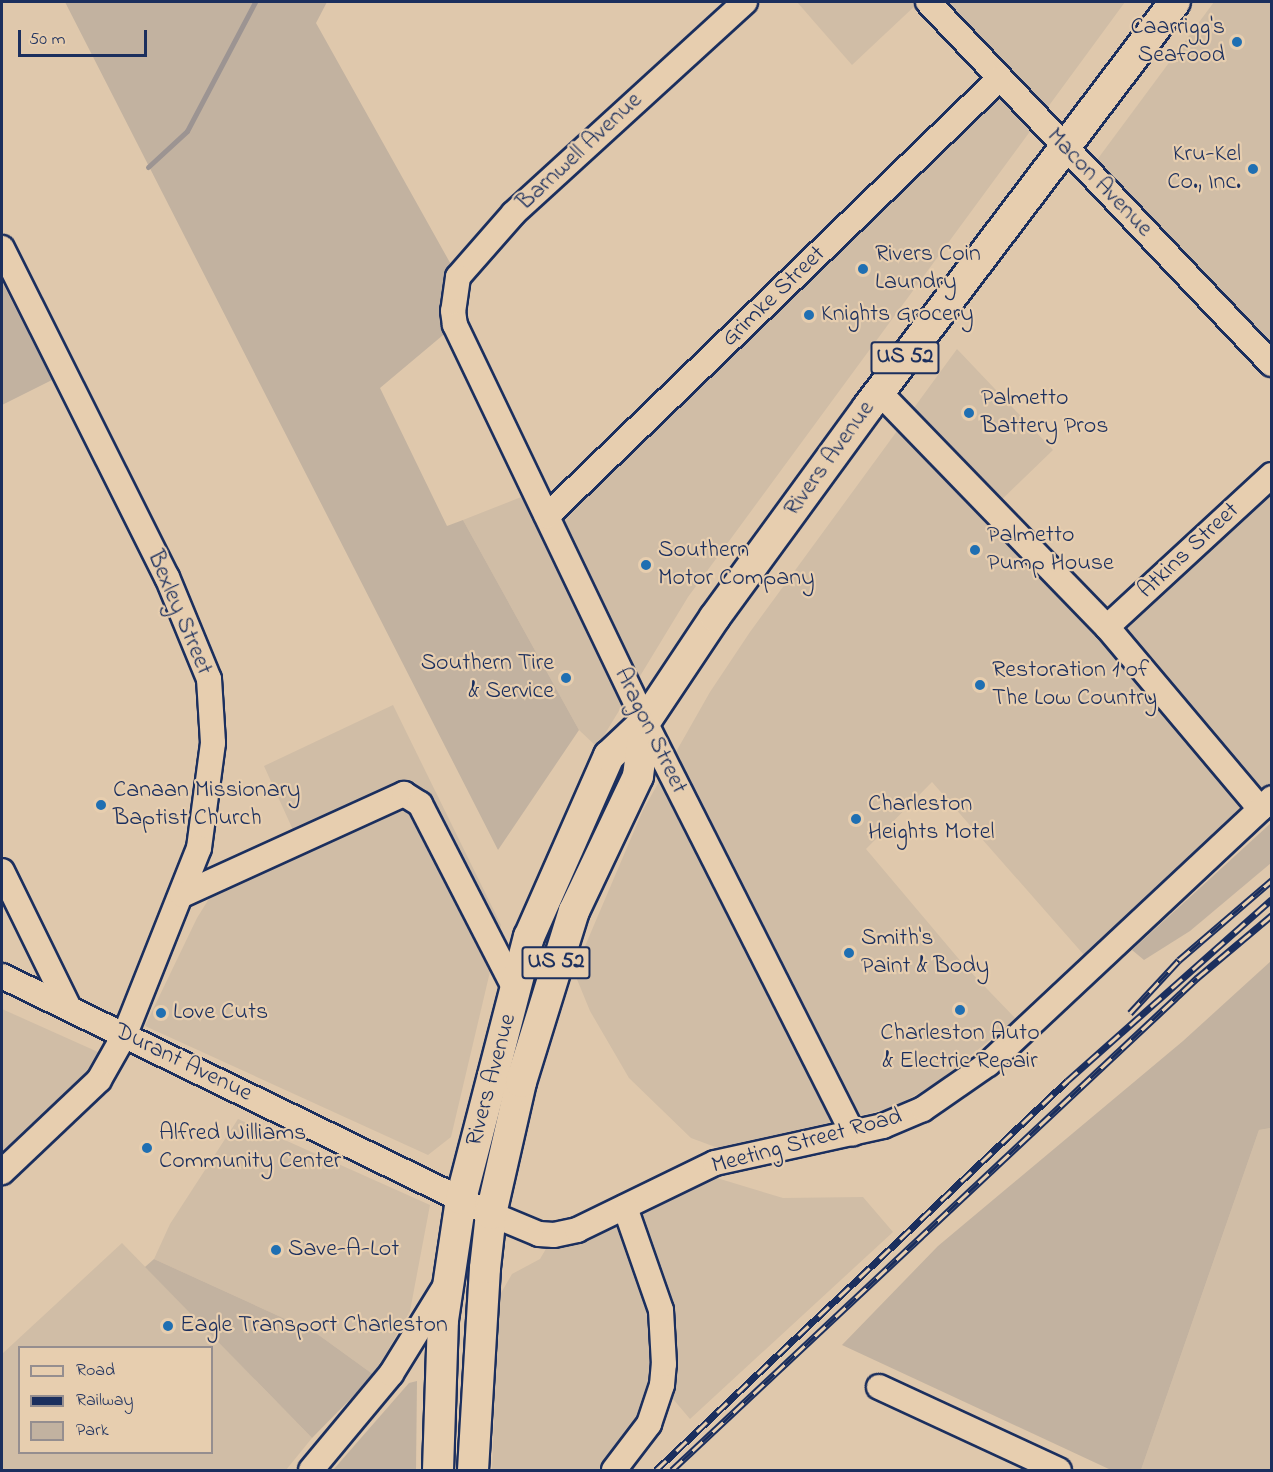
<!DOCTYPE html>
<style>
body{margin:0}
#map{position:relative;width:1273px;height:1472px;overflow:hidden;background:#dfc8ac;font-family:"Indie Flower",sans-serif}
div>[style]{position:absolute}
.built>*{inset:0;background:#d0bda6}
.green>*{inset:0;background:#c2b2a0}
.stream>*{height:5px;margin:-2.5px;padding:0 2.5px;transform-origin:2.5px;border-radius:2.5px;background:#9c9492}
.roads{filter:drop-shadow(2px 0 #1b2f5e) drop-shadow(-2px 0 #1b2f5e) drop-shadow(0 2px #1b2f5e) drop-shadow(0 -2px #1b2f5e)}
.minor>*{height:24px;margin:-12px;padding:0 12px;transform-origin:12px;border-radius:12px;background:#e7ceaf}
.major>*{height:30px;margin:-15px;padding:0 15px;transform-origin:15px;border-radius:15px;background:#e7ceaf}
.rail>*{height:7px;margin-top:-3.5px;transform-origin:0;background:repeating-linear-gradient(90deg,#e7ceaf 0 14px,#1b2f5e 0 28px);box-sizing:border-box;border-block:2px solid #1b2f5e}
.dots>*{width:16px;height:16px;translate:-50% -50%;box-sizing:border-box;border:3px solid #e7ceaf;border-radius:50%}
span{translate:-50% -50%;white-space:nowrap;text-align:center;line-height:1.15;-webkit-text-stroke:4.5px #e7ceaf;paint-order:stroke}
.shield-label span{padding:2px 4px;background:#e7ceaf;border:2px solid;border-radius:4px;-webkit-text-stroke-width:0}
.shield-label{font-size:22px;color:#1b2f5e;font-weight:700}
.poi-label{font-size:24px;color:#1b2f5e}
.right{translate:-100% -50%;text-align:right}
.left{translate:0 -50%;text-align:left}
.street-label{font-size:24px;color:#1b2f5e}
.frame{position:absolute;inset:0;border:3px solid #1b2f5e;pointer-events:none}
.legend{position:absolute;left:18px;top:1346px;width:195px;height:108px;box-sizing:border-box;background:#e7ceaf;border:2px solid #958e8f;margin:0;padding:8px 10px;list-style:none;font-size:18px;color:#1b2f5e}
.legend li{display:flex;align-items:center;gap:12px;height:30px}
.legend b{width:30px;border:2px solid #958e8f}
.scale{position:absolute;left:18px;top:30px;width:129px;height:27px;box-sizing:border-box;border:3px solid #1b2f5e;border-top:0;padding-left:8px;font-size:18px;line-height:21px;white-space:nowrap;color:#1b2f5e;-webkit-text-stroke:4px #e7ceaf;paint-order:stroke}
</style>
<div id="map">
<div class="built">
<i style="clip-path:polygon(797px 2px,919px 2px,852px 65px)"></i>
<i style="clip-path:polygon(928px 2px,1125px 2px,688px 597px,597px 747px,579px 730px,463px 520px,534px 492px,546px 516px,1000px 78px)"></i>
<i style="clip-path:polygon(1214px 2px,1271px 2px,1271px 364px,1088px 172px)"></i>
<i style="clip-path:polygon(957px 349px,1053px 450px,992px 509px,1107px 627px,1271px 475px,1272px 798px,1253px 801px,1084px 955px,932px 782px,866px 849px,963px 964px,1016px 1019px,935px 1084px,892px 1108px,718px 1148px,691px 1138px,629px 1078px,590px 1011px,574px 972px,643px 810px,710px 692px,750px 632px)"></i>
<i style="clip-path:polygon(393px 705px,501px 925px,451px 1137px,428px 1155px,145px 1026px,197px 918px,223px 876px,298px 841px,264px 766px)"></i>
<i style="clip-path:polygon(2px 1009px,98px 1052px,98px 1060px,2px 1155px)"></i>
<i style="clip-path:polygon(238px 1119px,430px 1205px,410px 1311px,374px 1375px,316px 1333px,154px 1259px,170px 1224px)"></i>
<i style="clip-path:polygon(1271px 1128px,1271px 1470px,1141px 1470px,1259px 1130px)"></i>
<i style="clip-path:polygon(697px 1172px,783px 1198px,863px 1197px,893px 1232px,690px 1419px,662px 1386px,614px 1470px,492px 1470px,497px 1337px,501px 1293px,512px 1274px,540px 1259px,554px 1235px)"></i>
<i style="clip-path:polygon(evenodd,122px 1243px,312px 1438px,286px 1470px,2px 1470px,2px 1354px,122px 1243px,20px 1348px,212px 1348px,212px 1452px,20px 1452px,20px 1348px)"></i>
</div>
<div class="green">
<i style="clip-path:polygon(65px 2px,327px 2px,316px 23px,458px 277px,455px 325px,380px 388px,447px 526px,463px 520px,579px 730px,498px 850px)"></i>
<i style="clip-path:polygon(2px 282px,52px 380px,2px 405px)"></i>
<i style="clip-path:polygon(1271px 823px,1271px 863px,1190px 931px,1144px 960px,1132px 950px)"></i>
<i style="clip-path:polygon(1271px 961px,1271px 1128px,1259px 1130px,1141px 1470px,1111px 1470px,842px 1345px,938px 1246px,1183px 1041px)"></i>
<i style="clip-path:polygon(154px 1259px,316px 1333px,374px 1375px,312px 1438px,145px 1267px)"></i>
<i style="clip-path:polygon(417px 1381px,416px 1470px,333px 1470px,409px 1383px)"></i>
</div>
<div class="stream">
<i style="left:148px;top:167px;width:53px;rotate:-42.7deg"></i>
<i style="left:187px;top:131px;width:146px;rotate:-62.2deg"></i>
</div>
<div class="roads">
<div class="minor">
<i style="left:745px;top:2px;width:313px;rotate:137.6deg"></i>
<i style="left:514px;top:213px;width:85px;rotate:131.2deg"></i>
<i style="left:458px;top:277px;width:34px;rotate:98deg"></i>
<i style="left:453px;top:311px;width:14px;rotate:82deg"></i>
<i style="left:455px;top:325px;width:440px;rotate:64.4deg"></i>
<i style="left:645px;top:722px;width:461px;rotate:63.2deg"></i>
<i style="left:928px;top:2px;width:499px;rotate:46.5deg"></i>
<i style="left:2px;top:248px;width:368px;rotate:63.4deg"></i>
<i style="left:167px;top:577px;width:110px;rotate:67.6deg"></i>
<i style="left:209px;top:679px;width:64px;rotate:86.4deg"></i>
<i style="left:213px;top:743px;width:106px;rotate:97.6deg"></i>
<i style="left:199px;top:848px;width:200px;rotate:111.7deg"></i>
<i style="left:125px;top:1034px;width:53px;rotate:119.5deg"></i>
<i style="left:99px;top:1080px;width:134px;rotate:136.5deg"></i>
<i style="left:879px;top:392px;width:327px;rotate:45.9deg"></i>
<i style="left:1107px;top:627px;width:238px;rotate:49.9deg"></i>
<i style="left:547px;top:516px;width:630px;rotate:-44.04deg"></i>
<i style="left:1107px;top:627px;width:224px;rotate:-42.7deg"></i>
<i style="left:2px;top:871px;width:150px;rotate:63.9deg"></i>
<i style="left:182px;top:895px;width:244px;rotate:-24.5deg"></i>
<i style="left:404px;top:794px;width:19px;rotate:32deg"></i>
<i style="left:420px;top:804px;width:210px;rotate:62.8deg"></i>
<i style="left:2px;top:976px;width:544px;rotate:25.95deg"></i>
<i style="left:491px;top:1214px;width:52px;rotate:22.6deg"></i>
<i style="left:539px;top:1234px;width:15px;rotate:4deg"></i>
<i style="left:554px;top:1235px;width:24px;rotate:-12deg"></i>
<i style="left:577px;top:1230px;width:153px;rotate:-25.9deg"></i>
<i style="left:715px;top:1163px;width:172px;rotate:-12.4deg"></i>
<i style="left:883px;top:1126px;width:43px;rotate:-23deg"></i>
<i style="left:923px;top:1109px;width:79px;rotate:-34.7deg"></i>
<i style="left:988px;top:1064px;width:389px;rotate:-43.1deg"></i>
<i style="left:879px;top:1387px;width:198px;rotate:24.8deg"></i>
<i style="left:311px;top:1470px;width:125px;rotate:-50.2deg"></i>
<i style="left:391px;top:1374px;width:105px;rotate:-58.3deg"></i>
<i style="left:614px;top:1470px;width:58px;rotate:-52.7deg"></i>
<i style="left:649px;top:1424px;width:41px;rotate:-71.6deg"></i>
<i style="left:662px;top:1385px;width:21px;rotate:-85deg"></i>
<i style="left:664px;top:1364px;width:54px;rotate:-93.2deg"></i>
<i style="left:661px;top:1310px;width:109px;rotate:-109.3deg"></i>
</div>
<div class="major">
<i style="left:438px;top:1470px;width:150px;rotate:-88.1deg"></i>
<i style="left:443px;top:1320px;width:122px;rotate:-81.5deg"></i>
<i style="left:461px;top:1199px;width:271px;rotate:-75.5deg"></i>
<i style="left:529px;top:937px;width:198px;rotate:-66.2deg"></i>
<i style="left:609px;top:756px;width:50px;rotate:-43.4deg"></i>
<i style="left:645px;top:722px;width:126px;rotate:-56.3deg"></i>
<i style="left:715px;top:617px;width:260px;rotate:-53.9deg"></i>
<i style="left:868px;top:407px;width:508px;rotate:-52.84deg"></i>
<i style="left:473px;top:1470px;width:202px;rotate:-86.6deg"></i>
<i style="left:485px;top:1268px;width:54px;rotate:-83.7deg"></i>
<i style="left:491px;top:1214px;width:135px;rotate:-77.2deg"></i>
<i style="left:521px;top:1082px;width:179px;rotate:-72.8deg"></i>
<i style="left:574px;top:911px;width:149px;rotate:-64.6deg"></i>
<i style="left:638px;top:776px;width:54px;rotate:-82.6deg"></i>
</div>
</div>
<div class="rail">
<i style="left:1130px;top:1013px;width:72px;rotate:-47.2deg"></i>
<i style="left:1179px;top:960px;width:123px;rotate:-40.7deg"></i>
<i style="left:656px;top:1470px;width:566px;rotate:-43.42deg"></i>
<i style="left:1067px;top:1081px;width:274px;rotate:-41.6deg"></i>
<i style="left:672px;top:1470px;width:720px;rotate:-43.14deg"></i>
<i style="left:1197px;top:978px;width:98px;rotate:-40deg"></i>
</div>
<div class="dots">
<i style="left:1237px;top:42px;background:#1f6fb2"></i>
<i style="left:1253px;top:169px;background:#1f6fb2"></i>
<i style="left:863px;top:269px;background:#1f6fb2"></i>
<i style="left:809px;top:315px;background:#1f6fb2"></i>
<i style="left:969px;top:413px;background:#1f6fb2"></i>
<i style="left:975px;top:550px;background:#1f6fb2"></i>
<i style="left:646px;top:565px;background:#1f6fb2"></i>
<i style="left:566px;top:678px;background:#1f6fb2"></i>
<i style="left:980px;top:685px;background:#1f6fb2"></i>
<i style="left:101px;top:805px;background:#1f6fb2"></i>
<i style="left:856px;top:819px;background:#1f6fb2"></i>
<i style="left:849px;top:953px;background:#1f6fb2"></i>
<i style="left:960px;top:1010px;background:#1f6fb2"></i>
<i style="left:161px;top:1013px;background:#1f6fb2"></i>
<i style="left:147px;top:1148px;background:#1f6fb2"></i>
<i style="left:276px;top:1250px;background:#1f6fb2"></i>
<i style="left:168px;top:1326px;background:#1f6fb2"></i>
</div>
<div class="shield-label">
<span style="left:905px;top:358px">US 52</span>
<span style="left:556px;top:963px">US 52</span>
</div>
<div class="poi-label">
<span class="right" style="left:1225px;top:42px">Caarrigg's<br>Seafood</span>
<span class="right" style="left:1241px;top:169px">Kru-Kel<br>Co., Inc.</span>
<span class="left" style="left:875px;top:269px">Rivers Coin<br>Laundry</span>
<span class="left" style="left:821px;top:315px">Knights Grocery</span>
<span class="left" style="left:981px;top:413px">Palmetto<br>Battery Pros</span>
<span class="left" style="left:987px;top:550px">Palmetto<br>Pump House</span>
<span class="left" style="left:658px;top:565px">Southern<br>Motor Company</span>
<span class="right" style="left:554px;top:678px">Southern Tire<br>&amp; Service</span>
<span class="left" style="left:992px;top:685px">Restoration 1 of<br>The Low Country</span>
<span class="left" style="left:113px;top:805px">Canaan Missionary<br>Baptist Church</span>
<span class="left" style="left:868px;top:819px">Charleston<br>Heights Motel</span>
<span class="left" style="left:861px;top:953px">Smith's<br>Paint &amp; Body</span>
<span class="left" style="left:173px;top:1013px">Love Cuts</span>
<span style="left:960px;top:1048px">Charleston Auto<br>&amp; Electric Repair</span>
<span class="left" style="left:159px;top:1148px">Alfred Williams<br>Community Center</span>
<span class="left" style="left:288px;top:1250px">Save-A-Lot</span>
<span class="left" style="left:180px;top:1326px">Eagle Transport Charleston</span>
</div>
<div class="street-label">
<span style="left:580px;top:152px;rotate:-43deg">Barnwell Avenue</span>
<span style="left:1099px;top:183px;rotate:46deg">Macon Avenue</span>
<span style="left:774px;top:297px;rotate:-44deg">Grimke Street</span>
<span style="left:830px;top:459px;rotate:-54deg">Rivers Avenue</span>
<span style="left:1189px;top:551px;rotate:-43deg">Atkins Street</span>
<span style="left:179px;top:613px;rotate:67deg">Bexley Street</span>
<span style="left:650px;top:731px;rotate:64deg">Aragon Street</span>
<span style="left:183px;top:1063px;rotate:26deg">Durant Avenue</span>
<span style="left:492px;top:1080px;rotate:-75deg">Rivers Avenue</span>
<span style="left:807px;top:1142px;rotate:-15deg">Meeting Street Road</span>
</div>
<div class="frame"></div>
<ul class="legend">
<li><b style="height:8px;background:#e7ceaf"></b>Road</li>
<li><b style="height:8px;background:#1b2f5e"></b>Railway</li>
<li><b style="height:16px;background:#c2b2a0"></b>Park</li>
</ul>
<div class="scale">50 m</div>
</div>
